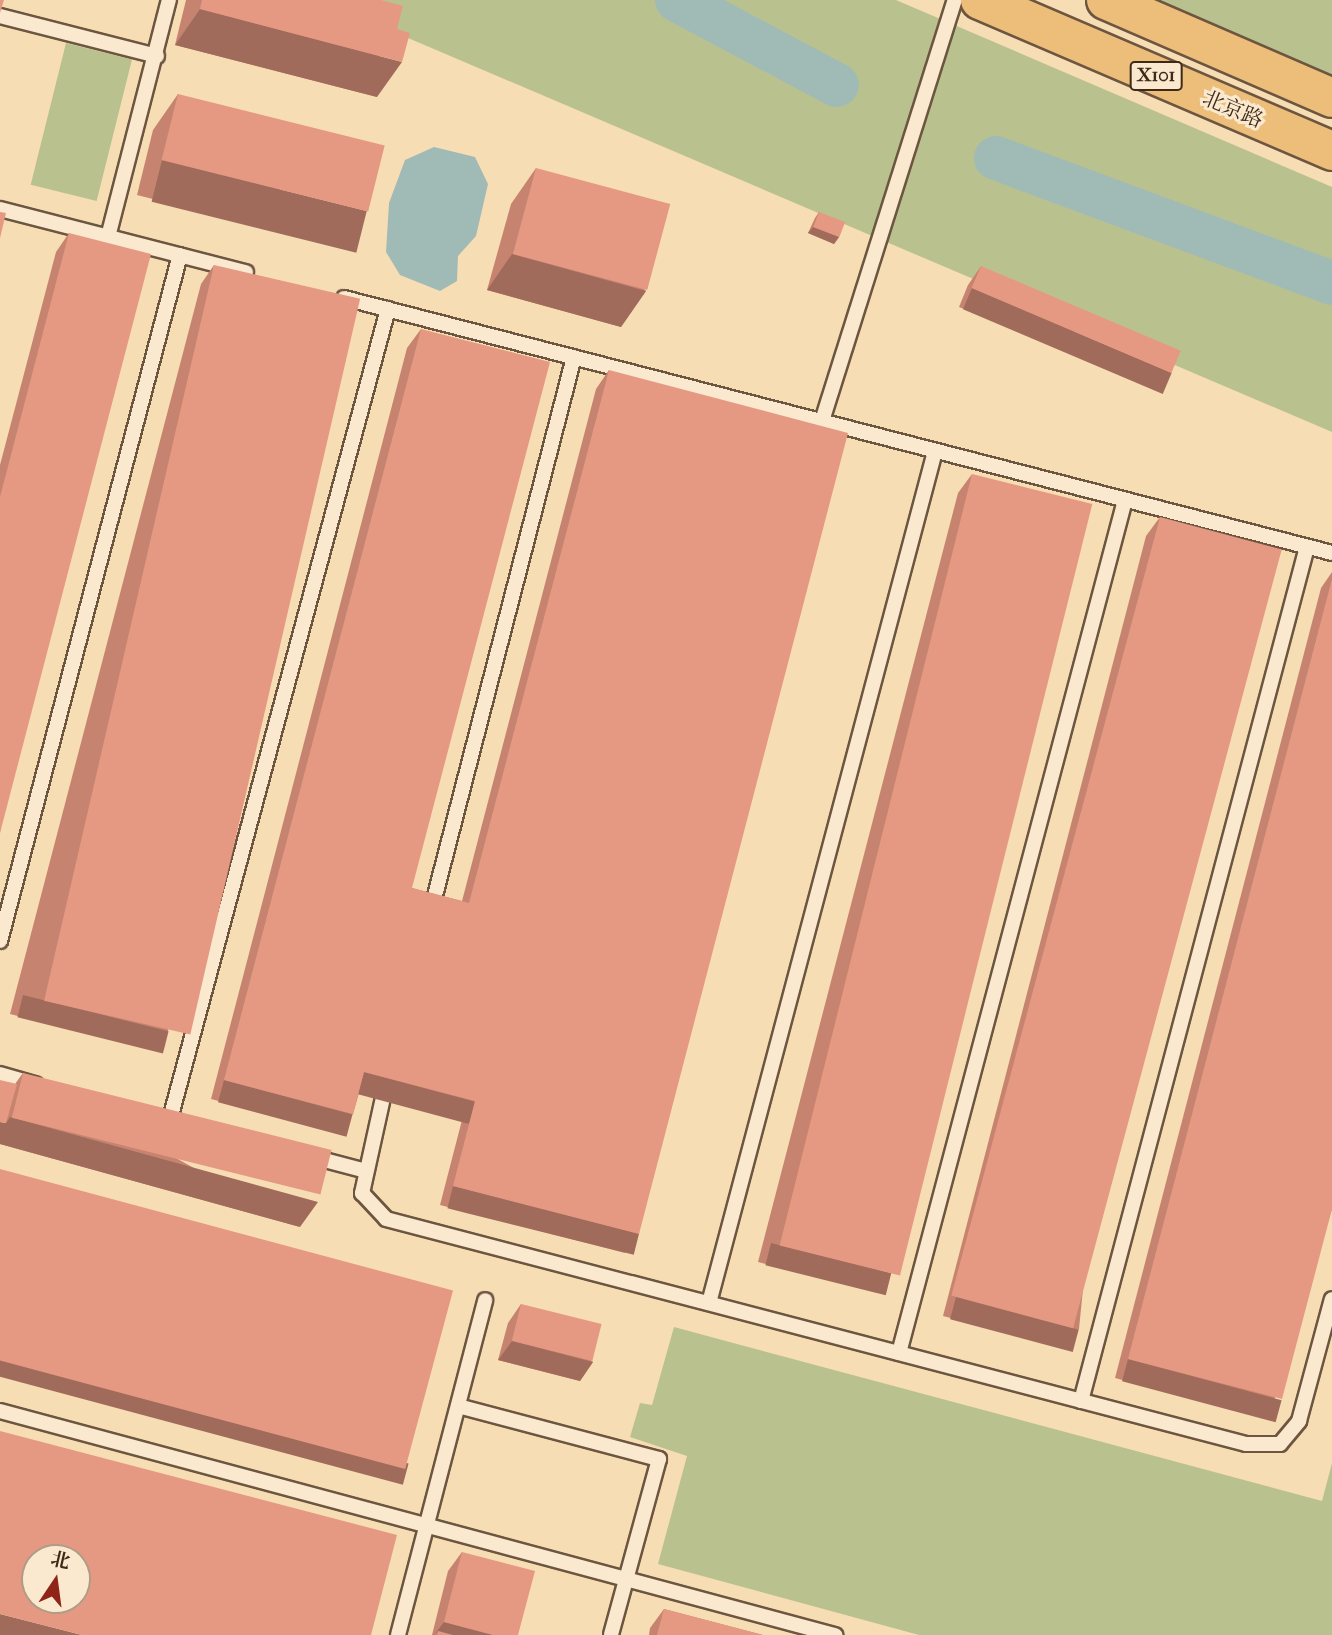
<!DOCTYPE html>
<meta charset="utf-8">
<style>
body{margin:0}
#map{position:relative;width:1332px;height:1635px;overflow:hidden;background:#f7ddb4;font-family:"IM FELL French Canon","Noto Serif SC",serif}
div>[style]{position:absolute}
.green>*{inset:0;background:#b9c28f;transform-origin:0 0}
.water>*{inset:0;background:#a0bab6}
.river>*{height:44px;margin:-22px;padding:0 22px;transform-origin:22px;border-radius:22px;background:#a0bab6}
.roads{filter:drop-shadow(2px 0 #6d5640) drop-shadow(-2px 0 #6d5640) drop-shadow(0 2px #6d5640) drop-shadow(0 -2px #6d5640)}
.lane>*{height:14px;margin:-7px;padding:0 7px;transform-origin:7px;border-radius:7px;background:#fae9ce}
.primary>*{height:38px;margin:-19px;padding:0 19px;transform-origin:19px;border-radius:19px;background:#ecbe7a}
.wall>*{inset:0;background:#c68470}
.shaded-wall>*{inset:0;background:#a16b5b;transform-origin:0 0}
.building>*{inset:0;background:#e69982;transform-origin:0 0}
span{translate:-50% -50%;white-space:nowrap;text-align:center;line-height:1.15;-webkit-text-stroke:6px #fae9ce;paint-order:stroke}
.shield-label span{padding:2px 5px;background:#fae9ce;border:2px solid;border-radius:5px;-webkit-text-stroke-width:0}
.shield-label{font-size:19px;color:#3f2919;font-weight:700}
.street-label{font-size:21px;color:#3f2919}
.north{position:absolute;left:21px;top:1544px;width:70px;height:70px;box-sizing:border-box;background:#fae9ce;border:2px solid #af9c86;border-radius:50%;rotate:13deg;font-size:19px;font-weight:700;line-height:28px;text-align:center;color:#3f2919}
.north::after{content:'';display:block;margin:auto;width:24px;height:32px;background:#8f2418;clip-path:polygon(50% 0,100% 100%,50% 72%,0 100%)}
</style>
<div id="map">
<div class="green">
<i style="clip-path:polygon(319px 0,896px 0,1332px 187px,1332px 432px)"></i>
<i style="clip-path:polygon(1144px 0,1332px 0,1332px 81px)"></i>
<i style="left:66px;top:43px;width:68px;height:146px;rotate:14deg"></i>
<i style="clip-path:polygon(674px 1327px,1322px 1501px,1332px 1463px,1332px 1635px,919px 1635px,658px 1564px,687px 1456px,630px 1437px,640px 1403px,652px 1405px)"></i>
</div>
<div class="water">
<i style="clip-path:polygon(434px 147px,475px 157px,488px 184px,476px 236px,458px 256px,457px 281px,440px 291px,400px 275px,386px 252px,389px 203px,405px 160px)"></i>
</div>
<div class="river">
<i style="left:677px;top:0;width:181px;rotate:28deg"></i>
<i style="left:996px;top:158px;width:358px;rotate:20.4deg"></i>
</div>
<div class="roads">
<div class="lane">
<i style="left:0;top:16px;width:162px;rotate:14.3deg"></i>
<i style="left:0;top:209px;width:254px;rotate:14.4deg"></i>
<i style="left:108px;top:237px;width:245px;rotate:-75.6deg"></i>
<i style="left:344px;top:298px;width:1020px;rotate:14.47deg"></i>
<i style="left:822px;top:421px;width:442px;rotate:-72.5deg"></i>
<i style="left:431px;top:911px;width:572px;rotate:-75.53deg"></i>
<i style="left:0;top:941px;width:709px;rotate:-75.3deg"></i>
<i style="left:0;top:1074px;width:37px;rotate:16deg"></i>
<i style="left:386px;top:1084px;width:112px;rotate:102.4deg"></i>
<i style="left:362px;top:1193px;width:35px;rotate:47deg"></i>
<i style="left:386px;top:1219px;width:889px;rotate:14.66deg"></i>
<i style="left:1246px;top:1444px;width:34px"></i>
<i style="left:1280px;top:1444px;width:30px;rotate:-50deg"></i>
<i style="left:1299px;top:1421px;width:126px;rotate:-74.9deg"></i>
<i style="left:170px;top:1119px;width:839px;rotate:-74.94deg"></i>
<i style="left:313px;top:1157px;width:55px;rotate:14.8deg"></i>
<i style="left:709px;top:1303px;width:881px;rotate:-75.14deg"></i>
<i style="left:899px;top:1353px;width:882px;rotate:-75.16deg"></i>
<i style="left:1081px;top:1401px;width:883px;rotate:-75.18deg"></i>
<i style="left:458px;top:1406px;width:208px;rotate:14.8deg"></i>
<i style="left:659px;top:1459px;width:182px;rotate:105.3deg"></i>
<i style="left:0;top:1411px;width:865px;rotate:15.02deg"></i>
<i style="left:398px;top:1635px;width:346px;rotate:-75.4deg"></i>
</div>
<div class="primary">
<i style="left:980px;top:0;width:383px;rotate:23.2deg"></i>
<i style="left:1106px;top:0;width:246px;rotate:23.4deg"></i>
</div>
</div>
<div class="wall">
<i style="clip-path:polygon(186px 0,381px 0,377px 97px,175px 45px)"></i>
<i style="clip-path:polygon(178px 94px,342px 247px,137px 195px,153px 130px)"></i>
<i style="clip-path:polygon(536px 168px,646px 291px,621px 327px,487px 290px,511px 204px)"></i>
<i style="clip-path:polygon(819px 212px,839px 237px,834px 244px,808px 233px,815px 218px)"></i>
<i style="clip-path:polygon(69px 233px,0 833px,0 465px,56px 252px)"></i>
<i style="clip-path:polygon(214px 265px,168px 1032px,155px 1051px,10px 1014px,201px 284px)"></i>
<i style="clip-path:polygon(981px 266px,1159px 390px,959px 307px,968px 285px)"></i>
<i style="clip-path:polygon(421px 329px,412px 888px,462px 901px,596px 389px,609px 370px,625px 1253px,440px 1205px,462px 1120px,359px 1093px,353px 1114px,340px 1133px,211px 1099px,407px 348px)"></i>
<i style="clip-path:polygon(972px 474px,878px 1293px,758px 1262px,958px 493px)"></i>
<i style="clip-path:polygon(1160px 517px,1079px 1329px,1065px 1348px,943px 1316px,1146px 536px)"></i>
<i style="clip-path:polygon(1332px 572px,1332px 1209px,1269px 1418px,1115px 1378px,1321px 588px)"></i>
<i style="clip-path:polygon(23px 1073px,300px 1227px,0 1144px,15px 1084px)"></i>
<i style="clip-path:polygon(521px 1304px,593px 1362px,580px 1381px,498px 1360px,508px 1323px)"></i>
<i style="clip-path:polygon(462px 1552px,518px 1635px,432px 1635px,448px 1571px)"></i>
<i style="clip-path:polygon(664px 1609px,763px 1635px,649px 1635px,650px 1628px)"></i>
</div>
<div class="shaded-wall">
<i style="clip-path:polygon(200px 9px,402px 62px,377px 97px,175px 45px)"></i>
<i style="left:162px;top:160px;width:211px;height:43px;rotate:14deg"></i>
<i style="clip-path:polygon(813px 227px,839px 237px,834px 244px,808px 233px)"></i>
<i style="clip-path:polygon(512px 254px,646px 291px,621px 327px,487px 290px)"></i>
<i style="left:972px;top:288px;width:217px;height:23px;rotate:23deg"></i>
<i style="left:23px;top:995px;width:150px;height:23px;rotate:14deg"></i>
<i style="left:364px;top:1072px;width:115px;height:23px;rotate:15deg"></i>
<i style="left:224px;top:1080px;width:133px;height:23px;rotate:15deg"></i>
<i style="clip-path:polygon(10px 1117px,318px 1202px,300px 1227px,0 1144px,0 1122px,6px 1123px)"></i>
<i style="left:453px;top:1186px;width:192px;height:23px;rotate:14deg"></i>
<i style="left:771px;top:1243px;width:124px;height:23px;rotate:14deg"></i>
<i style="left:956px;top:1297px;width:127px;height:23px;rotate:15deg"></i>
<i style="clip-path:polygon(512px 1341px,593px 1362px,580px 1381px,498px 1360px)"></i>
<i style="left:0;top:1354px;width:423px;height:22px;rotate:15deg"></i>
<i style="left:1128px;top:1359px;width:159px;height:23px;rotate:15deg"></i>
<i style="clip-path:polygon(0 1614px,82px 1635px,0 1635px)"></i>
<i style="clip-path:polygon(444px 1622px,493px 1635px,437px 1635px,438px 1631px,434px 1635px)"></i>
</div>
<div class="building">
<i style="clip-path:polygon(0 0,4px 0,0 13px)"></i>
<i style="clip-path:polygon(202px 0,381px 0,403px 6px,397px 29px,410px 33px,402px 62px,200px 9px)"></i>
<i style="left:178px;top:94px;width:213px;height:68px;rotate:14deg"></i>
<i style="left:536px;top:168px;width:139px;height:89px;rotate:15deg"></i>
<i style="clip-path:polygon(0 212px,6px 213px,0 238px)"></i>
<i style="left:819px;top:212px;width:28px;height:16px;rotate:21deg"></i>
<i style="clip-path:polygon(69px 233px,151px 254px,0 833px,0 497px)"></i>
<i style="left:214px;top:265px;width:150px;height:755px;rotate:13deg"></i>
<i style="left:981px;top:266px;width:217px;height:24px;rotate:23deg"></i>
<i style="clip-path:polygon(421px 329px,550px 362px,412px 888px,469px 903px,609px 370px,848px 433px,639px 1234px,453px 1186px,475px 1101px,364px 1072px,353px 1114px,224px 1080px)"></i>
<i style="left:972px;top:474px;width:124px;height:795px;rotate:14deg"></i>
<i style="left:1160px;top:517px;width:126px;height:806px;rotate:15deg"></i>
<i style="clip-path:polygon(1332px 579px,1332px 1209px,1282px 1399px,1128px 1359px)"></i>
<i style="left:23px;top:1073px;width:318px;height:46px;rotate:14deg"></i>
<i style="clip-path:polygon(0 1080px,17px 1084px,6px 1123px,0 1122px)"></i>
<i style="left:0;top:1169px;width:469px;height:185px;rotate:15deg"></i>
<i style="left:521px;top:1304px;width:83px;height:38px;rotate:14deg"></i>
<i style="clip-path:polygon(evenodd,0 1431px,397px 1535px,371px 1635px,82px 1635px,0 1614px,0 1431px,35px 1558px,77px 1558px,77px 1600px,35px 1600px,35px 1558px)"></i>
<i style="clip-path:polygon(462px 1552px,535px 1571px,518px 1635px,493px 1635px,444px 1622px)"></i>
<i style="clip-path:polygon(664px 1609px,763px 1635px,657px 1635px)"></i>
<i style="clip-path:polygon(438px 1631px,453px 1635px,437px 1635px)"></i>
</div>
<div class="shield-label">
<span style="left:1156px;top:76px">X101</span>
</div>
<div class="street-label">
<span style="left:1233px;top:109px;rotate:23deg">北京路</span>
</div>
<div class="north">北</div>
</div>
